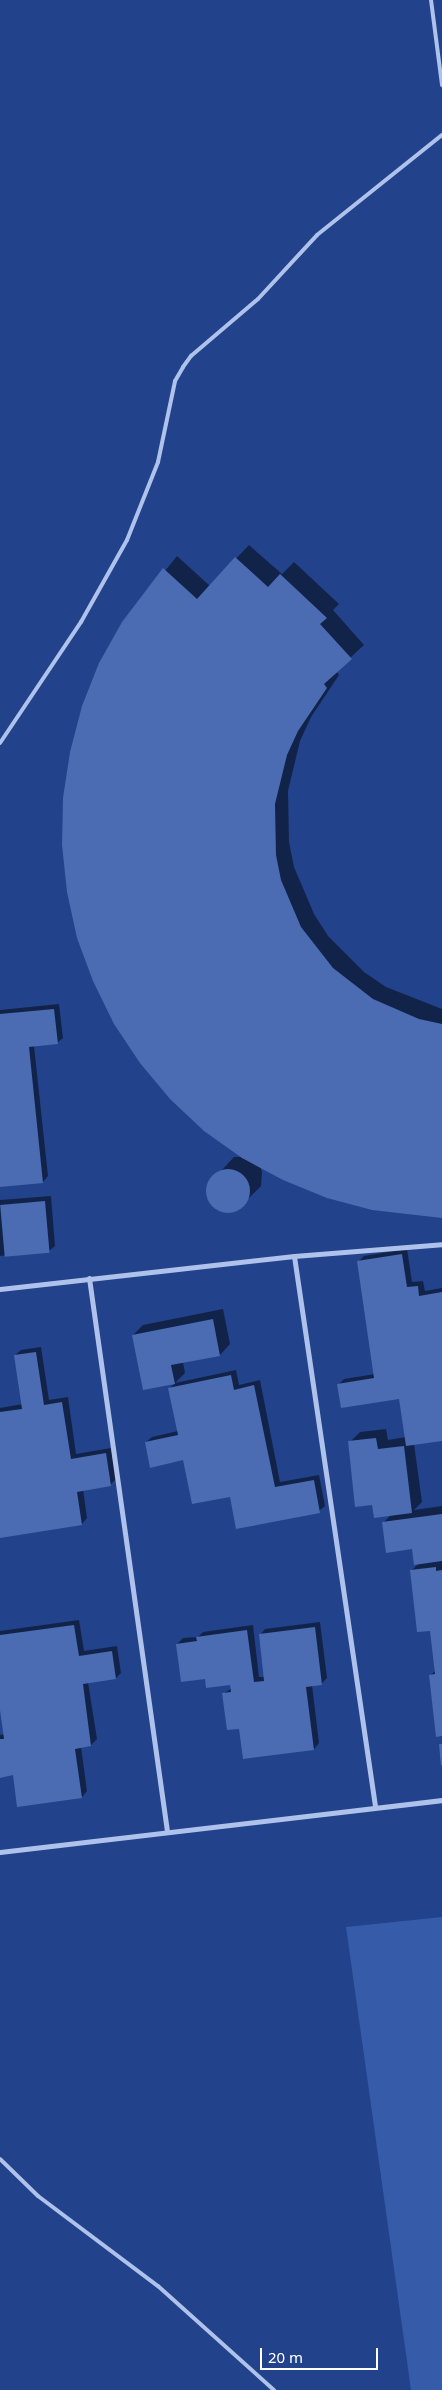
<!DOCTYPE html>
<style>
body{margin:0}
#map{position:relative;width:442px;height:2390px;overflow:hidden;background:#22428b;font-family:"Noto Sans",sans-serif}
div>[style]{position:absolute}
.green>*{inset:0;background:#365ba8}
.shadow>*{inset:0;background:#0007}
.building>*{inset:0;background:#4b6cb2;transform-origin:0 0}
.round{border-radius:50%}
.lane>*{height:4px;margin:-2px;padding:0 2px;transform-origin:2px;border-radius:2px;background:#afc2eb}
.street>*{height:5px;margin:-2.5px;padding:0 2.5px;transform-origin:2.5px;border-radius:2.5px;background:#afc2eb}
span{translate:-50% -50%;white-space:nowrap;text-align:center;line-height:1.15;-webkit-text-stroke:4px #22428b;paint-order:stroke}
.scale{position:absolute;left:260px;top:2348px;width:118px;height:22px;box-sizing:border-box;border:2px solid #fff;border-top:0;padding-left:6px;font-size:15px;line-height:18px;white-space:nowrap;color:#fff;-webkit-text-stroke:4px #22428b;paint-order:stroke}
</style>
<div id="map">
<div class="green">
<i style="clip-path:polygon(442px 1917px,442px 2390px,411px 2390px,346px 1927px)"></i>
</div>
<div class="shadow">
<i style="clip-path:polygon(249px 545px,282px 574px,294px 562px,339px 604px,333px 610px,364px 645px,336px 671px,339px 675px,311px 717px,300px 741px,288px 791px,289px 842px,294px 867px,314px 914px,328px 936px,364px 972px,386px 987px,442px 1009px,442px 1217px,373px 1209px,260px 1166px,262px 1172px,261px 1186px,237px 1210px,223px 1211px,211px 1204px,208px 1185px,234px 1157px,244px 1157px,123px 623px,177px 556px,210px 586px)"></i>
<i style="clip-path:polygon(59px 1004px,63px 1038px,57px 1043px,34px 1046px,48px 1176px,43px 1182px,0 1186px,0 1010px)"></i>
<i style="clip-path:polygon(51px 1196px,55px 1246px,49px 1251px,0 1256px,0 1200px)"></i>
<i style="clip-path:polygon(407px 1249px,412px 1282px,423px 1281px,425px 1291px,442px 1288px,442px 1439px,414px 1444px,422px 1502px,414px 1510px,442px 1506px,442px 1735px,431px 1675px,436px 1670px,431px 1630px,411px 1571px,419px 1563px,413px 1548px,383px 1523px,391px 1515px,373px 1504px,350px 1442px,360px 1432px,386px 1429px,388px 1440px,406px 1437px,400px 1398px,339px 1384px,344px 1379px,375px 1374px,358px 1262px,364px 1256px)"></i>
<i style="clip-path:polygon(223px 1309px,230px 1344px,220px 1355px,183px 1362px,185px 1373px,175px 1383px,236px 1370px,239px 1385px,260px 1380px,280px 1482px,319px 1475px,325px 1506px,319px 1511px,231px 1496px,184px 1459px,146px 1442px,152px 1437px,178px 1431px,170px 1388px,175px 1383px,144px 1389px,133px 1335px,143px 1325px)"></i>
<i style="clip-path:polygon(41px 1347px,49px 1400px,68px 1397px,76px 1454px,111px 1448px,116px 1479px,110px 1485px,83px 1489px,87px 1518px,82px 1524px,0 1537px,0 1408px,23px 1404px,15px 1355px,21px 1350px)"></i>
<i style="clip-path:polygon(79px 1620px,84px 1651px,117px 1646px,121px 1673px,116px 1678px,88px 1682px,97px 1739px,91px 1745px,81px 1747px,87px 1791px,82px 1797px,14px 1774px,0 1776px,0 1735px,5px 1734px,0 1702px,0 1631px)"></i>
<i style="clip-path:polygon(320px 1622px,327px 1678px,321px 1684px,312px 1685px,319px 1743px,314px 1749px,240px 1727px,223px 1694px,232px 1688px,231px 1684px,206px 1677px,177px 1644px,183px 1638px,198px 1637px,203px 1632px,253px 1625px,259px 1677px,265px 1677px,260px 1635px,265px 1629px)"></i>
</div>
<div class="building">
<i style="clip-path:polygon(235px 557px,268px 587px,280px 574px,327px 618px,320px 624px,352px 659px,324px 684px,327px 688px,298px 731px,287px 755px,275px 804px,276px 855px,281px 880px,301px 927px,333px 968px,373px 999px,419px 1019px,442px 1024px,442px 1218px,372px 1210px,327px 1198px,283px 1180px,242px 1158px,204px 1131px,170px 1099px,140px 1063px,114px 1024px,93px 981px,77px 938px,67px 892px,62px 845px,63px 798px,70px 752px,82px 706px,99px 663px,122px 622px,163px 568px,197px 599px)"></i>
<i style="clip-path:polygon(54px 1009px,58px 1044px,29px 1047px,43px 1183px,0 1187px,0 1014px)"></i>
<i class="round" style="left:206px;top:1169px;width:44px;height:44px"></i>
<i style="left:45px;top:1201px;width:52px;height:45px;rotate:85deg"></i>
<i style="clip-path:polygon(402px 1254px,407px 1287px,418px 1286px,419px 1296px,442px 1292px,442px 1441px,406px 1446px,399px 1399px,341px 1408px,337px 1384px,374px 1378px,357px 1261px)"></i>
<i style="clip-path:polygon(213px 1319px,220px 1356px,171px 1365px,175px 1384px,143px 1390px,132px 1335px)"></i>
<i style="clip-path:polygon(36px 1352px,44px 1405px,62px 1402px,71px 1459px,106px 1453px,111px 1486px,77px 1492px,82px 1525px,0 1538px,0 1412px,22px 1409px,14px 1355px)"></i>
<i style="clip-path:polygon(231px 1375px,234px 1390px,254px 1385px,275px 1487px,314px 1480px,320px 1513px,236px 1529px,230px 1497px,192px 1504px,183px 1460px,150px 1468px,145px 1442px,178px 1435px,168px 1388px)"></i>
<i style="clip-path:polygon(376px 1438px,378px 1449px,404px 1446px,412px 1513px,374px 1518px,372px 1505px,355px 1507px,348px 1441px)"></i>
<i style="clip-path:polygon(442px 1514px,442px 1561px,414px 1565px,412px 1549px,386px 1553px,382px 1522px)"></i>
<i style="clip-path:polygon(436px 1567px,436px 1571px,442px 1570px,442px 1736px,436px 1737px,429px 1675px,435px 1674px,430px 1631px,417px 1632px,410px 1570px)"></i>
<i style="clip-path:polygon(74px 1625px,79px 1656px,112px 1651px,116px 1679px,83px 1684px,91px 1746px,75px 1749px,82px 1798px,17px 1807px,13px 1775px,0 1778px,0 1739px,4px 1739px,0 1710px,0 1635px)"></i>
<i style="clip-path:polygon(315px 1627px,322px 1685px,306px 1687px,314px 1750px,243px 1759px,239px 1729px,227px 1730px,222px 1693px,231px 1692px,230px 1685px,206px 1688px,205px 1679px,181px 1682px,176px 1644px,197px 1641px,196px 1637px,247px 1630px,254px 1682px,264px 1681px,259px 1634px)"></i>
<i style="clip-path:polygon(439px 1744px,442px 1744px,442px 1765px,441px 1766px)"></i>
</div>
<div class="lane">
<i style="left:431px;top:0;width:86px;rotate:82.6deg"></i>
<i style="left:0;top:743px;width:146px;rotate:-56.2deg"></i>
<i style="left:81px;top:622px;width:94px;rotate:-60.7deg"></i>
<i style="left:127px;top:540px;width:84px;rotate:-68.3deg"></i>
<i style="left:158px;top:462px;width:83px;rotate:-78.1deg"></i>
<i style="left:175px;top:381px;width:16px;rotate:-60deg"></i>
<i style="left:183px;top:367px;width:14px;rotate:-54deg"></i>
<i style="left:191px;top:356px;width:88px;rotate:-40.4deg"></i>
<i style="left:258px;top:299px;width:87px;rotate:-47.3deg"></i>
<i style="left:317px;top:235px;width:160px;rotate:-38.7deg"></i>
<i style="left:0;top:2159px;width:53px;rotate:44.2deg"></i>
<i style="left:38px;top:2196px;width:150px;rotate:36.9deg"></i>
<i style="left:158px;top:2286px;width:156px;rotate:41.9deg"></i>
</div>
<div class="street">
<i style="left:294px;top:1256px;width:556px;rotate:81.62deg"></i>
<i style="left:89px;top:1278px;width:558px;rotate:81.97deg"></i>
<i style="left:0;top:1289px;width:296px;rotate:-6.4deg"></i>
<i style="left:294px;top:1256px;width:148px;rotate:-4.6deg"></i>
<i style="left:0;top:1852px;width:445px;rotate:-6.7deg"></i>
</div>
<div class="scale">20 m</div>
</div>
